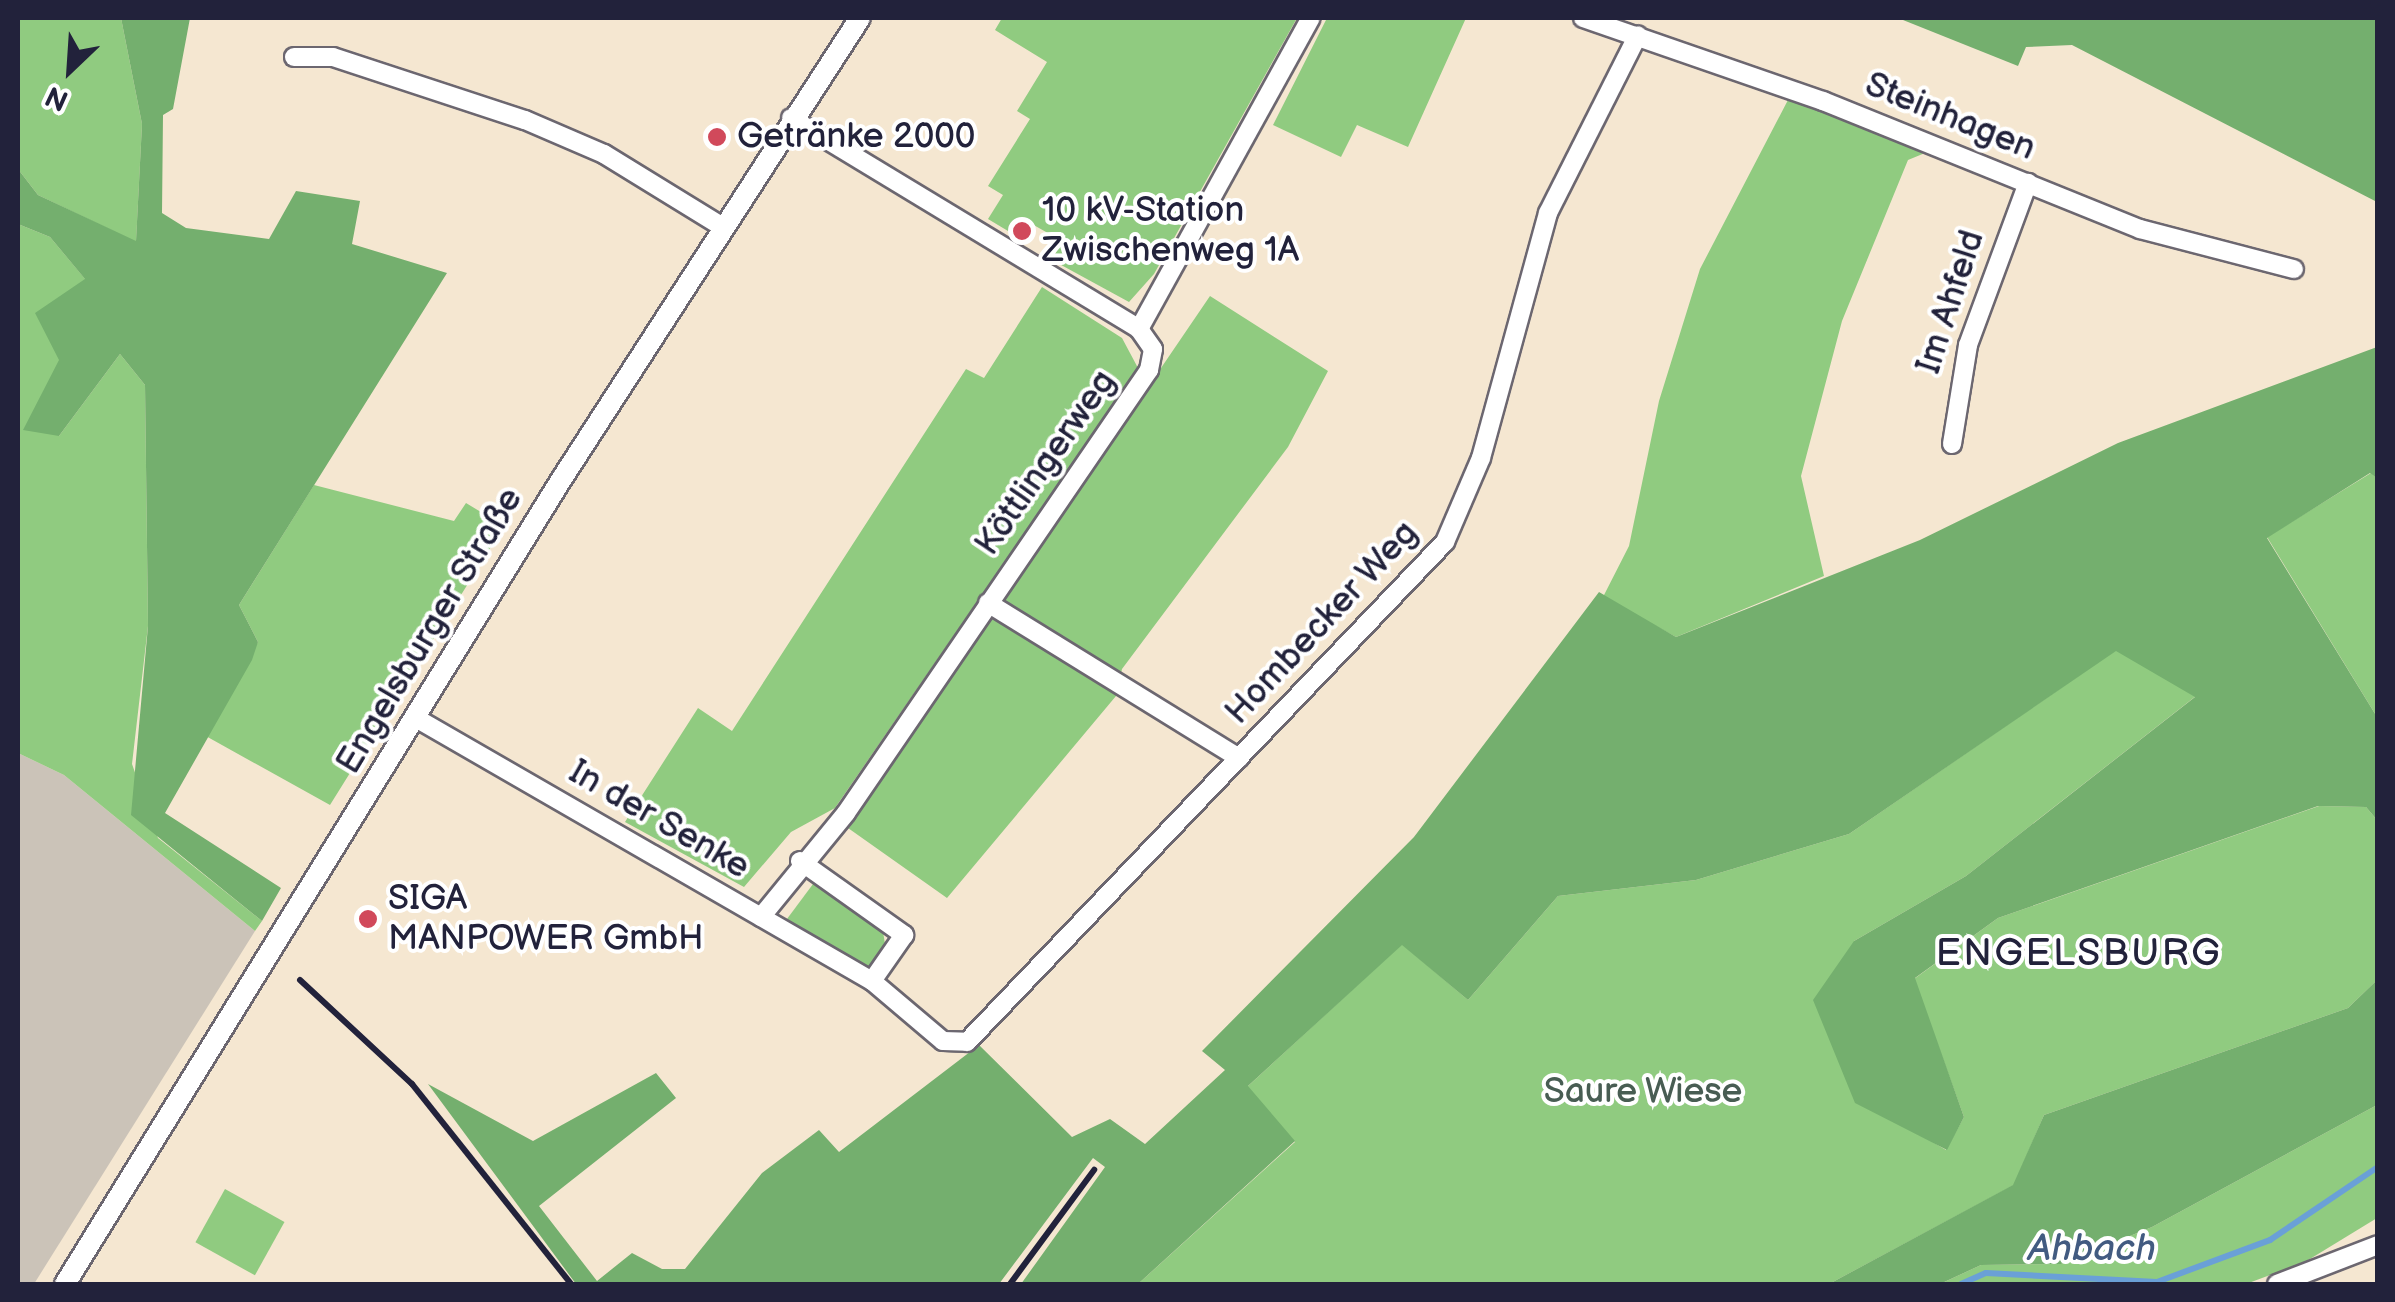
<!DOCTYPE html>
<meta charset="utf-8">
<style>
body{margin:0}
#map{position:relative;width:2395px;height:1302px;overflow:hidden;background:#f5e7d1;font-family:"Balsamiq Sans",sans-serif}
div>[style]{position:absolute}
.industrial>*{inset:0;background:#cbc3b8}
.green>*{inset:0;background:#90cb80;transform-origin:0 0}
.forest>*{inset:0;background:#74af6e}
.stream>*{height:6px;margin:-3px;padding:0 3px;transform-origin:3px;border-radius:3px;background:#6aa0d7}
.roads{filter:drop-shadow(2px 0 #6c6770) drop-shadow(-2px 0 #6c6770) drop-shadow(0 2px #6c6770) drop-shadow(0 -2px #6c6770)}
.minor>*{height:18px;margin:-9px;padding:0 9px;transform-origin:9px;border-radius:9px;background:#fff}
.tertiary>*{height:20px;margin:-10px;padding:0 10px;transform-origin:10px;border-radius:10px;background:#fff}
.rail>*{height:6px;margin:-3px;padding:0 3px;transform-origin:3px;border-radius:3px;background:#22223b}
.dots>*{width:28px;height:28px;translate:-50% -50%;box-sizing:border-box;border:5px solid #fff;border-radius:50%}
span{translate:-50% -50%;white-space:nowrap;text-align:center;line-height:1.15;-webkit-text-stroke:8px #fff;paint-order:stroke}
.street-label{font-size:35px;color:#22223b}
.poi-label{font-size:35px;color:#22223b}
.left{translate:0 -50%;text-align:left}
.park-label{font-size:35px;color:#485d53}
.neighbourhood-label{font-size:38px;color:#22223b;letter-spacing:2.5px}
.water-label{font-size:38px;color:#425b81;font-style:italic}
.frame{position:absolute;inset:0;border:20px solid #22223b;pointer-events:none}
.north{position:absolute;left:20px;top:20px;width:100px;height:100px;-webkit-text-stroke:8px #fff;paint-order:stroke;rotate:205deg;font-size:28px;font-weight:700;line-height:40px;text-align:center;color:#22223b}
.north::after{content:'';display:block;margin:auto;width:35px;height:45px;background:#22223b;clip-path:polygon(50% 0,100% 100%,50% 72%,0 100%)}
</style>
<div id="map">
<div class="industrial">
<i style="clip-path:polygon(18px 753px,64px 775px,255px 931px,34px 1284px,18px 1284px)"></i>
</div>
<div class="green">
<i style="clip-path:polygon(18px 18px,121px 18px,142px 124px,136px 242px,38px 195px,18px 169px)"></i>
<i style="clip-path:polygon(1002px 18px,1297px 18px,1154px 274px,1129px 302px,1052px 260px,1062px 241px,1023px 219px,1013px 234px,988px 219px,1003px 195px,988px 186px,1030px 119px,1017px 111px,1047px 62px,995px 30px)"></i>
<i style="clip-path:polygon(1327px 18px,1466px 18px,1408px 147px,1357px 125px,1341px 157px,1273px 125px)"></i>
<i style="clip-path:polygon(1789px 98px,1925px 153px,1908px 160px,1842px 321px,1801px 476px,1824px 576px,1676px 637px,1603px 597px,1629px 546px,1659px 401px,1700px 269px)"></i>
<i style="clip-path:polygon(18px 224px,50px 237px,86px 280px,59px 360px,59px 436px,120px 354px,145px 385px,148px 626px,132px 764px,158px 838px,262px 921px,255px 931px,64px 775px,18px 753px)"></i>
<i style="clip-path:polygon(1042px 287px,1122px 338px,1138px 368px,835px 808px,791px 832px,744px 887px,625px 822px,698px 708px,732px 731px,966px 369px,984px 378px)"></i>
<i style="clip-path:polygon(1210px 296px,1328px 371px,1288px 447px,1122px 669px,1116px 696px,947px 898px,848px 828px)"></i>
<i style="clip-path:polygon(2371px 473px,2377px 478px,2377px 717px,2267px 537px)"></i>
<i style="clip-path:polygon(314px 485px,454px 521px,466px 503px,504px 526px,330px 805px,204px 735px,258px 642px,239px 605px)"></i>
<i style="clip-path:polygon(2116px 650px,2196px 696px,1966px 876px,1854px 941px,1926px 1138px,1946px 1150px,1964px 1117px,1914px 979px,1998px 918px,2319px 806px,2366px 807px,2377px 820px,2377px 980px,2348px 1008px,2044px 1115px,2014px 1185px,1829px 1284px,1138px 1284px,1295px 1142px,1247px 1087px,1402px 944px,1468px 1000px,1558px 896px,1696px 880px,1849px 834px)"></i>
<i style="clip-path:polygon(816px 880px,882px 925px,885px 944px,868px 968px,784px 923px)"></i>
<i style="clip-path:polygon(2377px 1105px,2377px 1218px,2305px 1262px,2246px 1284px,1940px 1284px,1981px 1265px,2061px 1264px,2152px 1227px)"></i>
<i style="left:225px;top:1189px;width:68px;height:61px;rotate:29deg"></i>
</div>
<div class="forest">
<i style="clip-path:polygon(121px 18px,190px 18px,173px 109px,163px 115px,162px 213px,186px 228px,269px 239px,296px 191px,360px 201px,352px 244px,447px 273px,239px 605px,258px 642px,252px 660px,165px 813px,281px 888px,262px 921px,131px 815px,148px 626px,145px 385px,120px 354px,59px 436px,23px 430px,59px 360px,35px 313px,85px 279px,50px 237px,18px 224px,18px 169px,38px 195px,136px 241px,142px 124px)"></i>
<i style="clip-path:polygon(1898px 18px,2377px 18px,2377px 202px,2072px 45px,2026px 47px,2018px 66px)"></i>
<i style="clip-path:polygon(2377px 347px,2377px 478px,2370px 473px,2267px 538px,2377px 717px,2377px 820px,2366px 807px,2318px 806px,1998px 918px,1915px 978px,1964px 1117px,1947px 1150px,1855px 1103px,1813px 1000px,1854px 941px,1966px 876px,2195px 697px,2116px 651px,1849px 834px,1696px 880px,1558px 896px,1468px 1000px,1402px 945px,1248px 1086px,1295px 1141px,1138px 1284px,1021px 1284px,1105px 1167px,1093px 1158px,999px 1284px,576px 1284px,428px 1084px,533px 1141px,656px 1073px,676px 1098px,539px 1206px,597px 1281px,632px 1253px,662px 1269px,685px 1269px,762px 1173px,819px 1130px,839px 1152px,979px 1045px,1072px 1137px,1110px 1119px,1145px 1144px,1225px 1070px,1202px 1051px,1414px 837px,1599px 592px,1676px 637px,1920px 540px,2118px 443px)"></i>
<i style="clip-path:polygon(2377px 980px,2377px 1105px,2152px 1227px,2061px 1264px,1981px 1265px,1940px 1284px,1829px 1284px,2013px 1185px,2044px 1115px,2348px 1008px)"></i>
</div>
<div class="stream">
<i style="left:1961px;top:1284px;width:27px;rotate:-24deg"></i>
<i style="left:1986px;top:1273px;width:171px;rotate:3deg"></i>
<i style="left:2157px;top:1282px;width:121px;rotate:-20.4deg"></i>
<i style="left:2270px;top:1240px;width:130px;rotate:-34.1deg"></i>
</div>
<div class="roads">
<div class="minor">
<i style="left:1583px;top:18px;width:254px;rotate:19.1deg"></i>
<i style="left:1823px;top:101px;width:342px;rotate:22deg"></i>
<i style="left:2140px;top:229px;width:159px;rotate:14.6deg"></i>
<i style="left:294px;top:57px;width:39px"></i>
<i style="left:333px;top:57px;width:202px;rotate:18.2deg"></i>
<i style="left:525px;top:120px;width:86px;rotate:23.3deg"></i>
<i style="left:604px;top:154px;width:137px;rotate:31.6deg"></i>
<i style="left:791px;top:118px;width:407px;rotate:31.2deg"></i>
<i style="left:1952px;top:444px;width:100px;rotate:-80.8deg"></i>
<i style="left:1968px;top:345px;width:173px;rotate:-69.7deg"></i>
<i style="left:988px;top:603px;width:295px;rotate:31.7deg"></i>
<i style="left:414px;top:717px;width:529px;rotate:29.96deg"></i>
<i style="left:872px;top:981px;width:93px;rotate:40.2deg"></i>
<i style="left:943px;top:1041px;width:24px;rotate:2deg"></i>
<i style="left:967px;top:1042px;width:692px;rotate:-46.29deg"></i>
<i style="left:1445px;top:542px;width:91px;rotate:-66.8deg"></i>
<i style="left:1481px;top:458px;width:254px;rotate:-74.7deg"></i>
<i style="left:1548px;top:213px;width:199px;rotate:-63.2deg"></i>
<i style="left:800px;top:861px;width:128px;rotate:35.4deg"></i>
<i style="left:904px;top:935px;width:56px;rotate:124.8deg"></i>
<i style="left:761px;top:917px;width:134px;rotate:-50.7deg"></i>
<i style="left:846px;top:813px;width:537px;rotate:-55.63deg"></i>
<i style="left:1149px;top:370px;width:21px;rotate:-79deg"></i>
<i style="left:1153px;top:349px;width:24px;rotate:-125deg"></i>
<i style="left:1139px;top:329px;width:355px;rotate:-61.1deg"></i>
<i style="left:2277px;top:1284px;width:108px;rotate:-21.1deg"></i>
</div>
<div class="tertiary">
<i style="left:65px;top:1284px;width:945px;rotate:-58.33deg"></i>
<i style="left:561px;top:480px;width:550px;rotate:-57.09deg"></i>
</div>
</div>
<div class="rail">
<i style="left:300px;top:980px;width:153px;rotate:42.9deg"></i>
<i style="left:412px;top:1084px;width:256px;rotate:51.5deg"></i>
<i style="left:1010px;top:1284px;width:142px;rotate:-53.6deg"></i>
</div>
<div class="dots">
<i style="left:717px;top:137px;background:#d1495b"></i>
<i style="left:1022px;top:231px;background:#d1495b"></i>
<i style="left:368px;top:919px;background:#d1495b"></i>
</div>
<div class="street-label">
<span style="left:1950px;top:117px;rotate:22deg">Steinhagen</span>
<span style="left:1951px;top:302px;rotate:-72deg">Im Ahfeld</span>
<span style="left:1046px;top:463px;rotate:-55deg">Köttlingerweg</span>
<span style="left:1322px;top:623px;rotate:-47deg">Hombecker Weg</span>
<span style="left:430px;top:631px;rotate:-59deg">Engelsburger Straße</span>
<span style="left:659px;top:820px;rotate:30deg">In der Senke</span>
</div>
<div class="poi-label">
<span class="left" style="left:737px;top:137px">Getränke 2000</span>
<span class="left" style="left:1042px;top:231px">10 kV-Station<br>Zwischenweg 1A</span>
<span class="left" style="left:388px;top:919px">SIGA<br>MANPOWER GmbH</span>
</div>
<div class="park-label">
<span style="left:1643px;top:1092px">Saure Wiese</span>
</div>
<div class="neighbourhood-label">
<span style="left:2079px;top:954px">ENGELSBURG</span>
</div>
<div class="water-label">
<span style="left:2092px;top:1249px">Ahbach</span>
</div>
<div class="frame"></div>
<div class="north">N</div>
</div>
